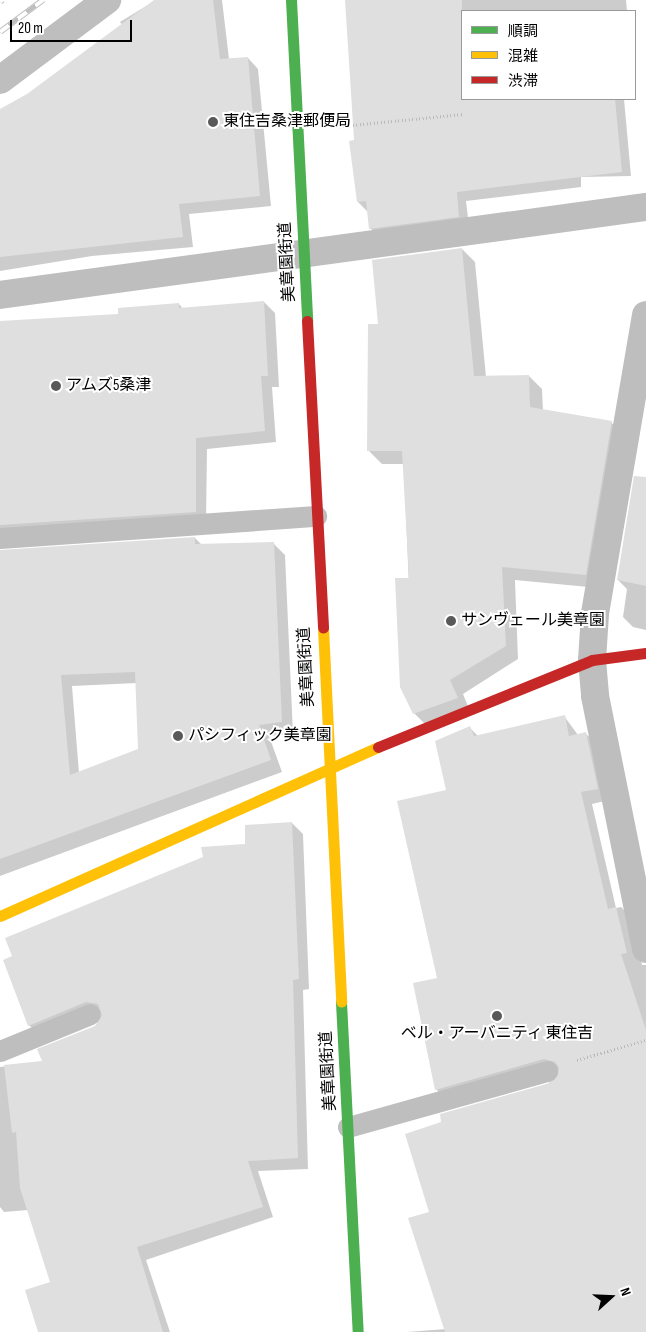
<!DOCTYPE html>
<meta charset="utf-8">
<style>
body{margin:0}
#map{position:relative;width:646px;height:1332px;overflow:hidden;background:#fff;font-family:"Sofia Sans Condensed","Noto Sans JP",sans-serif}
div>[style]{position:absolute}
.shadow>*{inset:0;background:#0003}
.building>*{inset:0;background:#dfdfdf}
.path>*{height:3px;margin-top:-1.5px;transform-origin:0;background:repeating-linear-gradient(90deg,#b9b9b9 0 1px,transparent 0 3.5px)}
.lane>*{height:21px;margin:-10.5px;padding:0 10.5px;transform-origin:10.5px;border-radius:10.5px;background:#bebebe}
.street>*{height:28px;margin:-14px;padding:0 14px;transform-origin:14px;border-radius:14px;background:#bebebe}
.fast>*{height:11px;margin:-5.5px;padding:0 5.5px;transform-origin:5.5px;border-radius:5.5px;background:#4caf50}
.slow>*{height:11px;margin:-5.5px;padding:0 5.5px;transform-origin:5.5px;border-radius:5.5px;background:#ffc107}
.jam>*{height:11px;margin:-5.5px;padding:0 5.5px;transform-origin:5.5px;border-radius:5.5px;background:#c62828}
.rail>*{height:5.5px;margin-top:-2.75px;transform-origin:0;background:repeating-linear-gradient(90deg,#fff 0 11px,#bebebe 0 22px);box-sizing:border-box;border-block:1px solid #bebebe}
.dots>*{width:14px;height:14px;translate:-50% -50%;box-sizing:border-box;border:2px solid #fff;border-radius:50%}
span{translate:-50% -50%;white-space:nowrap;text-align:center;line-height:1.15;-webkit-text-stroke:4px #fff;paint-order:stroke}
.poi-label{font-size:16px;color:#000}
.left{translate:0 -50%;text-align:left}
.street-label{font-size:16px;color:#000}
.legend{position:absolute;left:461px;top:10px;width:175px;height:90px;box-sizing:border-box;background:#fff;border:1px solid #999;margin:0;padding:6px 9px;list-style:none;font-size:15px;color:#000}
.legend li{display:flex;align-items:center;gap:10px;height:25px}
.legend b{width:25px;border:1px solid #999}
.north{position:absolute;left:586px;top:1272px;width:50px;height:50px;-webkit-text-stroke:4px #fff;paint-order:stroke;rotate:70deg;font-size:14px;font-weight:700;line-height:20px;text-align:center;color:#000}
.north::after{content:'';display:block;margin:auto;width:18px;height:22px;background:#000;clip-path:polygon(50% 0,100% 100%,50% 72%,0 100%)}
.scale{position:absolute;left:10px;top:20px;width:122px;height:22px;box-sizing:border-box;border:2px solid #000;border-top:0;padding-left:6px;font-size:15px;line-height:18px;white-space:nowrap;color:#000;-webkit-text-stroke:4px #fff;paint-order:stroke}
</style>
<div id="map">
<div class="shadow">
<i style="clip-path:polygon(156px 0,222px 0,229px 59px,248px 58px,258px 69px,271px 206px,189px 214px,193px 247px,92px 256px,0 271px,0 136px,123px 26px,120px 22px)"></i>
<i style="clip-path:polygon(347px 0,626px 0,627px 11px,462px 11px,462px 99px,624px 99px,631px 176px,581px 177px,581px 187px,466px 201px,469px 226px,380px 238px,370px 228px,368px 212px,358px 202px)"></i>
<i style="clip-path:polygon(462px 249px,475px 262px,486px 377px,529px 376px,542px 389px,543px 411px,611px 422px,625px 436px,599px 588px,515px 580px,518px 659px,463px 694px,470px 711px,427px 726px,414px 713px,404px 464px,382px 464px,369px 451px,380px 325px)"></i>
<i style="clip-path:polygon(264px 302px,275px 313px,279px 387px,272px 387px,276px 442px,207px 449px,206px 523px,0 548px,0 323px,119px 315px,179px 304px,183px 309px)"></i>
<i style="clip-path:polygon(646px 478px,646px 630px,633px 627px,623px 617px,627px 589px,618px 580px)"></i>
<i style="clip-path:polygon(evenodd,195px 538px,202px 545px,274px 544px,285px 555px,293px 734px,269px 736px,282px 772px,0 876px,0 551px,195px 538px,137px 683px,140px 750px,79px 773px,72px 686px,137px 683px)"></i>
<i style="clip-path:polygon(564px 716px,578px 735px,586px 734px,598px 745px,609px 800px,592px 804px,616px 908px,621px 907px,633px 919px,642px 965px,646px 965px,646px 1332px,407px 1332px,446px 1329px,430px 1213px,560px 1071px,447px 1101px,436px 1089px,447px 791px,470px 728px,478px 736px)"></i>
<i style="clip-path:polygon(292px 823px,303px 834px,309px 989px,303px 990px,308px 1169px,258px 1171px,273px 1217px,146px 1260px,170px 1332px,39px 1332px,52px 1283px,28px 1210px,4px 1212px,0 1207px,0 1067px,44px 1062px,96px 1026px,101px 1014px,97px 1012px,40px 1036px,29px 1025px,246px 845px)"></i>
</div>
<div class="building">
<i style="clip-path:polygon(154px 0,213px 0,220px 59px,248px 57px,260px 196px,179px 204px,183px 237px,0 257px,0 109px,27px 94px)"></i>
<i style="clip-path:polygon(345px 0,462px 0,462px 99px,615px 99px,622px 172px,457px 192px,459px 217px,369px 229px,366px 201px,357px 202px,349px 141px,354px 140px)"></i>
<i style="clip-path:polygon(462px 248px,474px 376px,529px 375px,530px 407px,612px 421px,586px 575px,502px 567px,506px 646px,450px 680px,458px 698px,413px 714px,400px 687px,395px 578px,409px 578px,402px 451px,367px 451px,368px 324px,378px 324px,372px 260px)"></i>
<i style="clip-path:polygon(264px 301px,268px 376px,261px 376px,265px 431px,196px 438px,196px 512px,0 525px,0 321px,118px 314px,118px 308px,179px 303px,179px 308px)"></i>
<i style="clip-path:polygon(634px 476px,646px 477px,646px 586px,617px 580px)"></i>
<i style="clip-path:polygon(evenodd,195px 537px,195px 544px,274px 542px,282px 722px,259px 725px,271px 760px,0 859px,0 550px,195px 537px,135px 672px,138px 749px,70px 775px,61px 675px,135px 672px)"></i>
<i style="clip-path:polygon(565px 715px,569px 736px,586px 732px,598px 789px,581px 792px,608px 909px,616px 907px,627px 953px,621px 954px,646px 1030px,646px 1332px,445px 1332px,408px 1218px,429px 1212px,405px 1134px,441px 1122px,440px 1114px,550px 1083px,559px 1068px,555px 1062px,544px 1059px,435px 1090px,413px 983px,437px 978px,397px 801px,446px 790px,435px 741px,470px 726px,474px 736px)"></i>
<i style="clip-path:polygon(292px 822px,299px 979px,293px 980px,298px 1158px,248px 1161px,263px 1207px,137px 1247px,163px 1332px,38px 1332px,25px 1290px,50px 1282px,20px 1188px,16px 1132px,12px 1133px,4px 1065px,42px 1061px,37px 1049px,95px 1026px,102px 1015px,98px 1004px,86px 1002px,28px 1026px,3px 960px,12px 956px,5px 938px,203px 857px,201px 847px,245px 844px,245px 825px)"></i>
</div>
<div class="path">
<i style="left:332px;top:127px;width:132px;rotate:-5.7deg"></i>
<i style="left:577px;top:1060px;width:72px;rotate:-16.2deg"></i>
</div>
<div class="lane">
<i style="left:0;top:538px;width:317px;rotate:-4deg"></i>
<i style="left:0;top:1051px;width:97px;rotate:-22.3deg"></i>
<i style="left:348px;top:1127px;width:207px;rotate:-15.7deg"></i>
</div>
<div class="street">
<i style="left:0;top:80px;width:134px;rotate:-36.8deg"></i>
<i style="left:0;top:295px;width:652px;rotate:-7.76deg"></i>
<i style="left:646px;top:315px;width:303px;rotate:99.7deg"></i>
<i style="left:595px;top:614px;width:46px;rotate:93.7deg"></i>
<i style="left:592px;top:660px;width:36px;rotate:85deg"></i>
<i style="left:595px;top:696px;width:258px;rotate:78.6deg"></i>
</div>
<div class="fast">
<i style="left:291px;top:0;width:321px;rotate:87.1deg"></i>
<i style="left:341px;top:1002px;width:330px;rotate:87.1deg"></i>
</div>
<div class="slow">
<i style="left:323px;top:628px;width:374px;rotate:87.2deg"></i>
<i style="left:0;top:916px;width:414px;rotate:-24.1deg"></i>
</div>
<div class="jam">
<i style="left:307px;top:321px;width:307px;rotate:87deg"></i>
<i style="left:378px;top:747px;width:231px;rotate:-22.1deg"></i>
<i style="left:592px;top:660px;width:54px;rotate:-7.4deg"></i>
</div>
<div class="rail">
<i style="left:0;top:2px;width:3px;rotate:-45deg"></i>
<i style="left:0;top:32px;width:54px;rotate:-36.7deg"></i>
</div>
<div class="dots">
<i style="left:213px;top:122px;background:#595959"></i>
<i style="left:56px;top:386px;background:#595959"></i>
<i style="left:451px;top:621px;background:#595959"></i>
<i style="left:178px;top:736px;background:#595959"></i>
<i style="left:497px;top:1016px;background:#595959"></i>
</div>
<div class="poi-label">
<span class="left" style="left:223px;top:122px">東住吉桑津郵便局</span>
<span class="left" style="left:66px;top:386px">アムズ5桑津</span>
<span class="left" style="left:461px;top:621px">サンヴェール美章園</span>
<span class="left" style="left:188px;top:736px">パシフィック美章園</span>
<span style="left:497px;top:1034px">ベル・アーバニティ 東住吉</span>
</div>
<div class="street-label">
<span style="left:288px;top:262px;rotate:-93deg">美章園街道</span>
<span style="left:307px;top:667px;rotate:-93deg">美章園街道</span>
<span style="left:329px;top:1071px;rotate:-93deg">美章園街道</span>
</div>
<ul class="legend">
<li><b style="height:6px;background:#4caf50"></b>順調</li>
<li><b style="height:6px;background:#ffc107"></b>混雑</li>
<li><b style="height:6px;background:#c62828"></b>渋滞</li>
</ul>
<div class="north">N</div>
<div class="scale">20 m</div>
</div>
